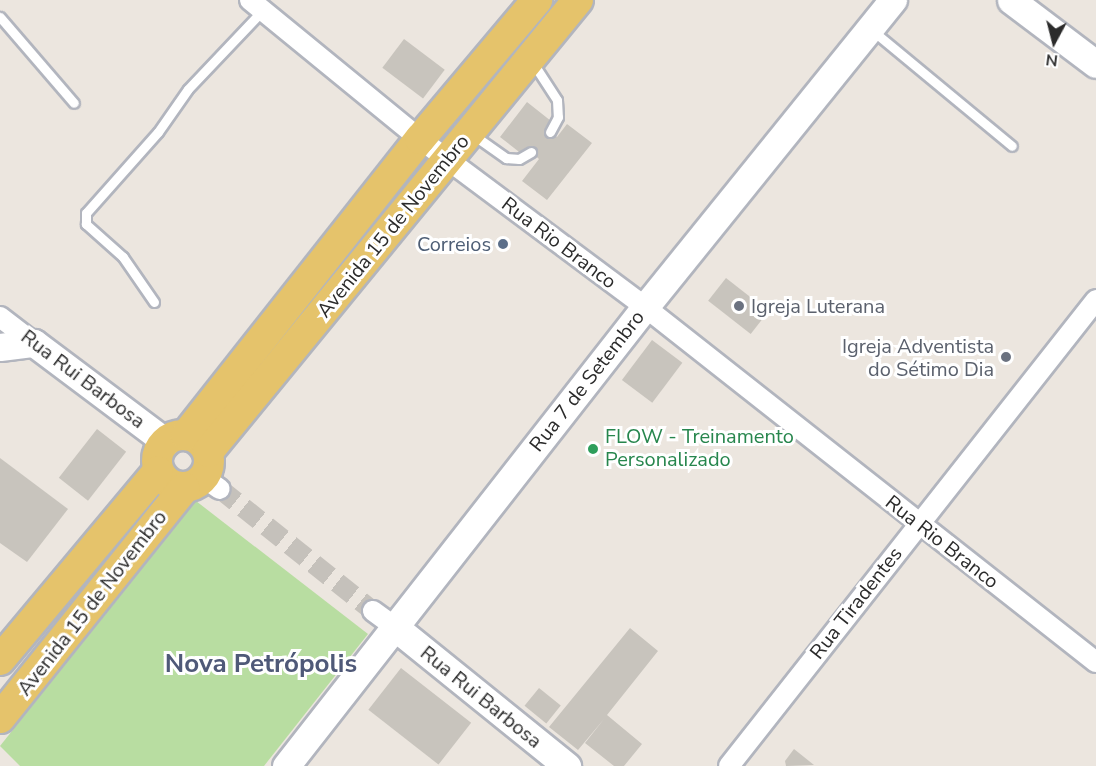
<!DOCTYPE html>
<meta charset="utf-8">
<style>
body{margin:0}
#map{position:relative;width:1096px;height:766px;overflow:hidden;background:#ece6df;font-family:"Nunito Sans",sans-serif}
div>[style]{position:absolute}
.green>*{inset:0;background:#b8dda1}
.building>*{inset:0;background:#c8c4bd;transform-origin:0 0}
.street-tunnel>*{height:20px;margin-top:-10px;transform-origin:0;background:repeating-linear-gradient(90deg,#c5c1bb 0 20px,transparent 0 30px)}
.roads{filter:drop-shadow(2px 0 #b2b5be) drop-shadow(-2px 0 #b2b5be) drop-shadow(0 2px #b2b5be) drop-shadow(0 -2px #b2b5be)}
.lane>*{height:9px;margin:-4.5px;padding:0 4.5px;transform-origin:4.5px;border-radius:4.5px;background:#fff}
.street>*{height:20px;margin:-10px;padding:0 10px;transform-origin:10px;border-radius:10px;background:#fff}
.secondary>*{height:27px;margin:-13.5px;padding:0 13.5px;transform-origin:13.5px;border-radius:13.5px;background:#fff}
.primary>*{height:30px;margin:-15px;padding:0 15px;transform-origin:15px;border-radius:15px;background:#e5c36b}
.primary>.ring{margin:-15px;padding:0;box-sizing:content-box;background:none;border:30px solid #e5c36b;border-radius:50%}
.dots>*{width:16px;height:16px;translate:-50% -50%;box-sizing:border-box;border:3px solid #fff;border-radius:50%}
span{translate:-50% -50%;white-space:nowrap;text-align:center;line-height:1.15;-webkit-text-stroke:6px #fff;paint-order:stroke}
.street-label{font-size:20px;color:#2b2b2b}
.service-label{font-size:20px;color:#4e5e75}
.right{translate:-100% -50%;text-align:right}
.worship-label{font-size:20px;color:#5b616d}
.left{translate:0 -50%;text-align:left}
.leisure-label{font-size:20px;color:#27864d}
.district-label{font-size:26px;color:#4f5978;font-weight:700}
.north{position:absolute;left:1024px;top:12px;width:60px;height:60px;-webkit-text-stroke:4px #fff;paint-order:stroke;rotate:187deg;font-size:16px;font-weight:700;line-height:24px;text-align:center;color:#2b2b2b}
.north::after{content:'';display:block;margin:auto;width:21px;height:27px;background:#2b2b2b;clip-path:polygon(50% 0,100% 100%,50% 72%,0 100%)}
</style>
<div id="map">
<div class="green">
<i style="clip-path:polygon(196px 501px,368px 634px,264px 766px,20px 766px,0 746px)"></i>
</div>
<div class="building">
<i style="left:404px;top:39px;width:51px;height:36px;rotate:37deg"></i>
<i style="clip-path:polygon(527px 102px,551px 121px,545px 128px,557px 137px,567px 124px,592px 143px,547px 200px,522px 181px,539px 159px,528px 149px,523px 155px,500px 137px)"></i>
<i style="left:726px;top:278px;width:54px;height:29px;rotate:38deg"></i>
<i style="left:652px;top:340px;width:38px;height:50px;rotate:37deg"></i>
<i style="left:97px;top:429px;width:37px;height:62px;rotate:38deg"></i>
<i style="clip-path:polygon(0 458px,68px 509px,27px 562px,0 543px)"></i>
<i style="clip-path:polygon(630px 628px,658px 651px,607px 715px,642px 744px,624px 766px,614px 766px,585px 743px,604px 719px,578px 750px,549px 727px)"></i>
<i style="left:401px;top:668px;width:89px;height:53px;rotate:38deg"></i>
<i style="left:539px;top:688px;width:28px;height:23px;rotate:39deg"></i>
<i style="clip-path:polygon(794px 749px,814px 765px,786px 766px,785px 761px)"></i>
</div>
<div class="street-tunnel">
<i style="left:220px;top:489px;width:196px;rotate:38.6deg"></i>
</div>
<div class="roads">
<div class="lane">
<i style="left:0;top:17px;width:113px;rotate:49.3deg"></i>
<i style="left:873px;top:31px;width:180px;rotate:39.6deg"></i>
<i style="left:533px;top:63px;width:44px;rotate:57deg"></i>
<i style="left:557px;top:100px;width:17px;rotate:87deg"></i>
<i style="left:558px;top:117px;width:17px;rotate:118deg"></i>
<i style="left:472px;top:134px;width:42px;rotate:35.2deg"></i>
<i style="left:506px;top:158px;width:13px;rotate:4deg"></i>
<i style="left:519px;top:159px;width:14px;rotate:-30deg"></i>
<i style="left:154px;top:302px;width:55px;rotate:-124.6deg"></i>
<i style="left:123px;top:257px;width:50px;rotate:-138.3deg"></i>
<i style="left:86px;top:224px;width:11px;rotate:-90deg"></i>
<i style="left:86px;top:213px;width:108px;rotate:-48.4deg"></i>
<i style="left:158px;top:132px;width:52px;rotate:-55.1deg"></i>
<i style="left:188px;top:89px;width:108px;rotate:-46.5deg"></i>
</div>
<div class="street">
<i style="left:250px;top:0;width:220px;rotate:39.3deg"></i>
<i style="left:420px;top:139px;width:281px;rotate:36.7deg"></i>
<i style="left:645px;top:307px;width:574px;rotate:38.21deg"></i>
<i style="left:0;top:317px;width:43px;rotate:37.4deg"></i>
<i style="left:204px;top:478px;width:19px;rotate:35deg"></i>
<i style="left:373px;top:611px;width:29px;rotate:36deg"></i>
<i style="left:729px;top:766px;width:593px;rotate:-51.78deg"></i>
</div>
<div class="secondary">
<i style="left:1011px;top:0;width:106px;rotate:37deg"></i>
<i style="left:0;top:347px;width:34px;rotate:-7deg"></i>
<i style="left:34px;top:343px;width:165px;rotate:36.9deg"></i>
<i style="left:396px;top:628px;width:220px;rotate:38.9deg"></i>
<i style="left:286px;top:766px;width:583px;rotate:-51.97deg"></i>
<i style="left:645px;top:307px;width:395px;rotate:-51.1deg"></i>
</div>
<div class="primary">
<i class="ring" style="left:157px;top:435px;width:22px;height:22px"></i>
<i style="left:186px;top:435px;width:377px;rotate:-51.7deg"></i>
<i style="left:420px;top:139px;width:182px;rotate:-49.9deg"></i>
<i style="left:208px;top:452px;width:584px;rotate:-50.7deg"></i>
<i style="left:0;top:660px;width:246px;rotate:-50.1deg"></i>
<i style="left:0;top:718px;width:295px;rotate:-51.3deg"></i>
</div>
</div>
<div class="dots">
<i style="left:503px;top:244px;background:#5c6f8a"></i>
<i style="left:739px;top:306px;background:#6b7280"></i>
<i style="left:1006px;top:357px;background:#6b7280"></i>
<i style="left:593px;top:449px;background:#2e9e5b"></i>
</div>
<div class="street-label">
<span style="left:393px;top:226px;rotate:-51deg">Avenida 15 de Novembro</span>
<span style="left:559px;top:243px;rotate:37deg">Rua Rio Branco</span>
<span style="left:83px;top:379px;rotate:37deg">Rua Rui Barbosa</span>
<span style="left:587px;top:381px;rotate:-52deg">Rua 7 de Setembro</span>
<span style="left:942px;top:542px;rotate:38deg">Rua Rio Branco</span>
<span style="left:92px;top:603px;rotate:-52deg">Avenida 15 de Novembro</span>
<span style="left:856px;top:603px;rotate:-52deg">Rua Tiradentes</span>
<span style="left:481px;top:697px;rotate:39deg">Rua Rui Barbosa</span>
</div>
<div class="service-label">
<span class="right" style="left:491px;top:244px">Correios</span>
</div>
<div class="worship-label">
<span class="left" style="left:751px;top:306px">Igreja Luterana</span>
<span class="right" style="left:994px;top:358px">Igreja Adventista<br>do Sétimo Dia</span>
</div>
<div class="leisure-label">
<span class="left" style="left:605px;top:448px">FLOW - Treinamento<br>Personalizado</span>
</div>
<div class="district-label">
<span style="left:261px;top:664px">Nova Petrópolis</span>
</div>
<div class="north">N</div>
</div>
